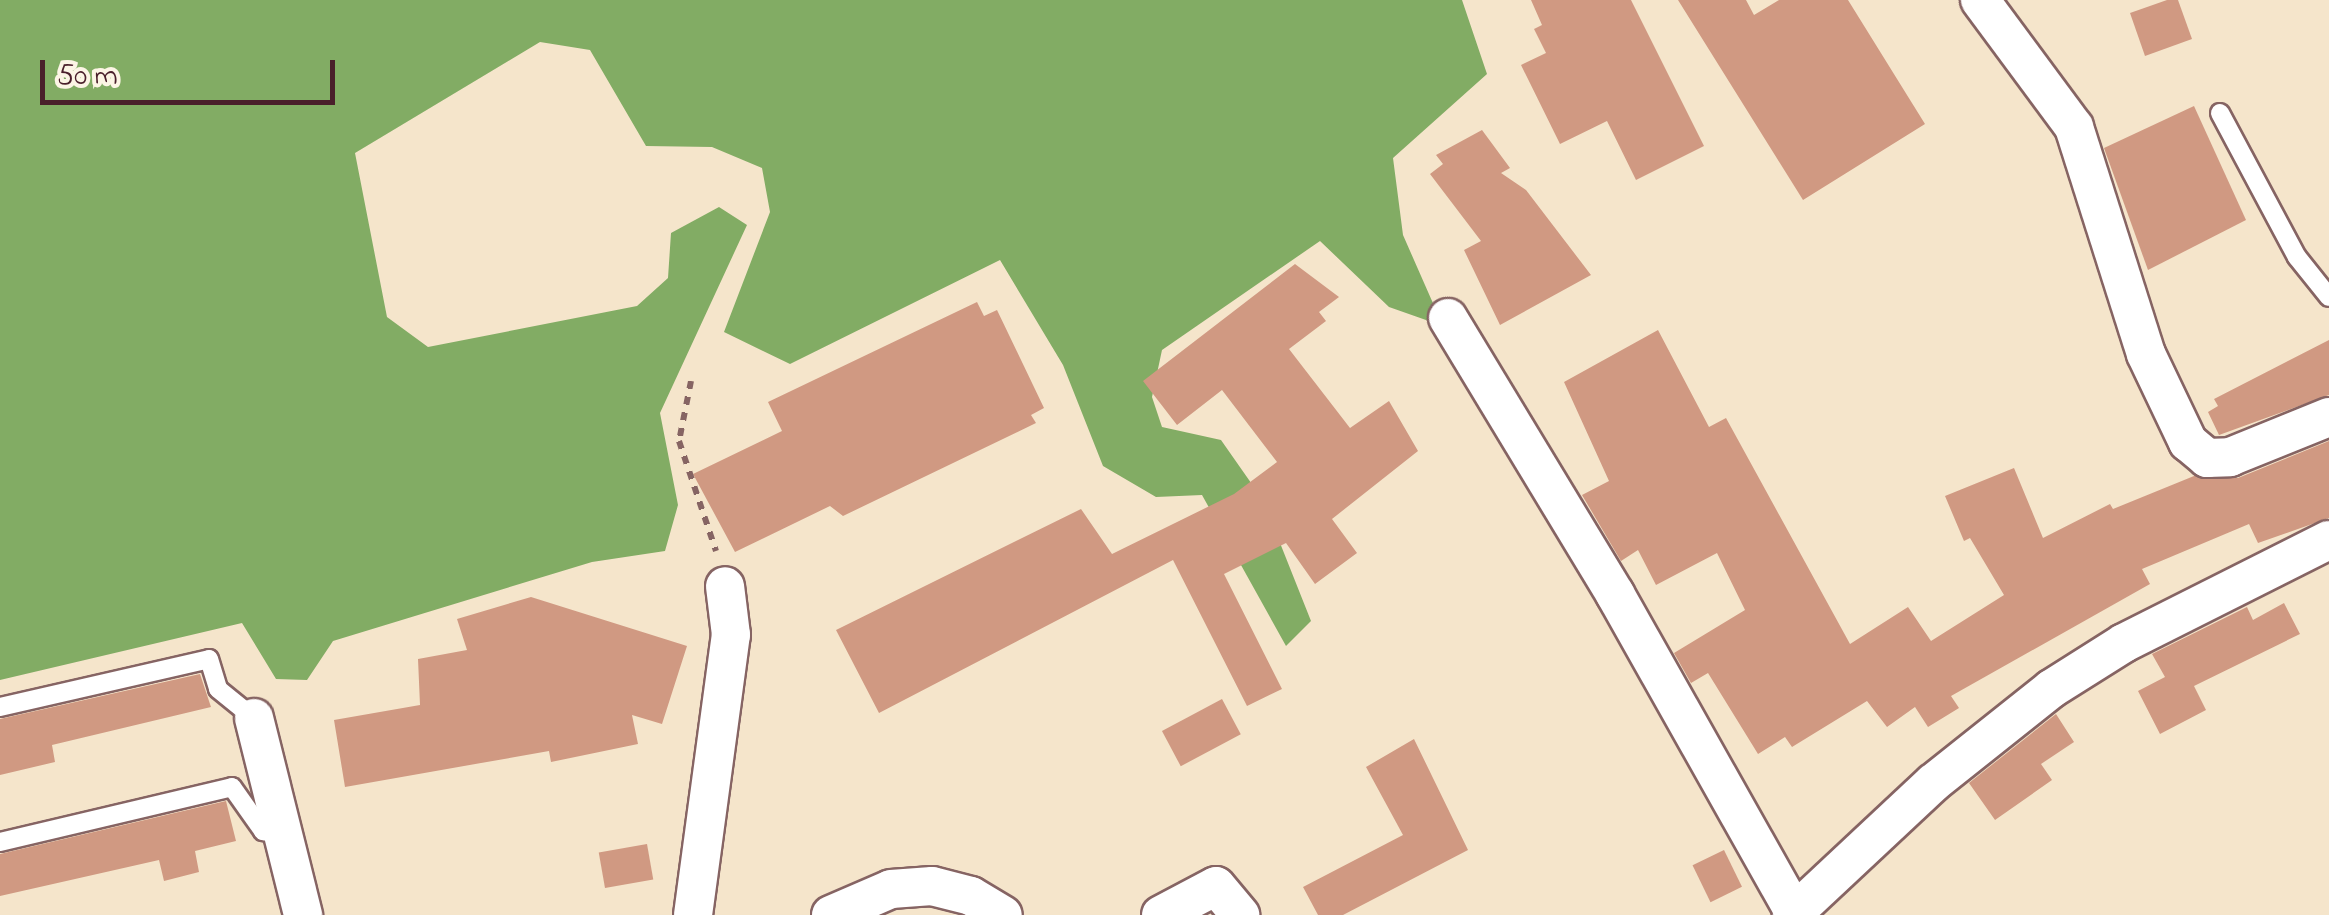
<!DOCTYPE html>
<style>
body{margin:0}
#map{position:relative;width:2329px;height:915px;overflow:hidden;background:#f5e5cb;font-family:"Indie Flower",sans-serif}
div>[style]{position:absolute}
.forest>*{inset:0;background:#82ac64}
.building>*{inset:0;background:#d09982;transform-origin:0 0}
.path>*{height:6px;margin-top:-3px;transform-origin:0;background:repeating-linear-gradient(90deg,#866463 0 8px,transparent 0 16px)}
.roads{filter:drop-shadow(2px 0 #866463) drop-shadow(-2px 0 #866463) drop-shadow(0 2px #866463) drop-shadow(0 -2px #866463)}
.lane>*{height:18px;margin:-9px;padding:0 9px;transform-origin:9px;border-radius:9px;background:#fff}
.street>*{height:38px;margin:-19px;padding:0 19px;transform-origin:19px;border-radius:19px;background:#fff}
span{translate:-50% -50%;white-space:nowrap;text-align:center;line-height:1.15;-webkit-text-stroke:10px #fcf5e5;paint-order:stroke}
.scale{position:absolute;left:40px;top:60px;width:295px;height:45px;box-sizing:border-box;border:5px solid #4a1f2b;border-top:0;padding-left:12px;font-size:30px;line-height:35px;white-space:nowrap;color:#4a1f2b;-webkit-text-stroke:8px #fcf5e5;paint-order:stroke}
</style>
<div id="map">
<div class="forest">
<i style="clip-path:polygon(0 0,1462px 0,1487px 74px,1393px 158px,1403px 235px,1443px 326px,1389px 307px,1320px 241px,1162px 350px,1152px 397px,1162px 427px,1221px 440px,1263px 500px,1311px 621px,1286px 646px,1202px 495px,1156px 497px,1103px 466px,1063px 365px,1000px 260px,790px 364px,724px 332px,770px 212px,762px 168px,712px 147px,646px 146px,590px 50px,540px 42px,355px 153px,387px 317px,428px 347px,637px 306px,668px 278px,671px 233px,719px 207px,747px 225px,660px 413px,678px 505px,665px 551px,592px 562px,333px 641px,307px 680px,276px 679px,242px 623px,0 680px)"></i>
</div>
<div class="building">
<i style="clip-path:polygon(1531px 0,1631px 0,1704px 146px,1636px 180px,1607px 121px,1560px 144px,1521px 65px,1546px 53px,1534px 29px,1542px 25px)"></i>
<i style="clip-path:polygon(1678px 0,1746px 0,1754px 15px,1779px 0,1848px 0,1925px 124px,1803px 200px)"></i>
<i style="clip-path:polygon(2167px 0,2178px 0,2192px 39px,2145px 56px,2130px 13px)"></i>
<i style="clip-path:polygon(2194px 106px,2246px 220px,2148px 270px,2104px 148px)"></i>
<i style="clip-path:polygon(1482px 130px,1510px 168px,1501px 173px,1526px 190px,1591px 275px,1500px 325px,1464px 250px,1481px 241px,1430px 174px,1443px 164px,1436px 155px)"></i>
<i style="clip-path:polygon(1295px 264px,1339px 297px,1319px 312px,1326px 321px,1289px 349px,1350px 428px,1389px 401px,1418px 451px,1332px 519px,1357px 553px,1315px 584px,1286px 543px,1224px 574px,1282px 689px,1247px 706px,1173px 560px,879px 713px,836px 630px,1081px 509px,1112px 554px,1234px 494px,1277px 462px,1222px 390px,1177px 425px,1143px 381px)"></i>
<i style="clip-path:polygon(977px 302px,984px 316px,997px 310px,1044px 408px,1031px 415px,1036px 423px,843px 516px,830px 506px,735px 552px,693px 474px,782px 431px,768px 402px)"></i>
<i style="clip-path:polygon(1658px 330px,1709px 427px,1726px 418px,1850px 644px,1908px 607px,1931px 641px,2004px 595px,1970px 538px,1964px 541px,1945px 496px,2014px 468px,2043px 538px,2110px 504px,2113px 509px,2194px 476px,2238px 478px,2329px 441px,2329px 518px,2258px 543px,2249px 524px,2142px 569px,2150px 584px,1951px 696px,1959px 708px,1928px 727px,1915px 707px,1887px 727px,1867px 701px,1792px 747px,1785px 737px,1758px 754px,1708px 673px,1691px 683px,1674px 653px,1745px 610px,1717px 553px,1656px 585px,1638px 550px,1621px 561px,1582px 495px,1609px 481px,1564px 382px)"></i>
<i style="clip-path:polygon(2329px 340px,2329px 395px,2219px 435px,2208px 412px,2218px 406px,2214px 399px)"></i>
<i style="clip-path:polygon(531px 597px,687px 646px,662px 724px,632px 715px,638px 744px,551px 762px,549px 751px,345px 787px,334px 720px,420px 705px,418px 659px,467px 650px,457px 619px)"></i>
<i style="clip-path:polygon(2284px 603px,2300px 634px,2194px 686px,2206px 710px,2160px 734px,2138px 691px,2165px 677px,2152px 654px,2247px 607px,2253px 620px)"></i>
<i style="clip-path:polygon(200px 674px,211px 707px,52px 745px,55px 762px,0 775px,0 719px)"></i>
<i style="left:1222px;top:699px;width:40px;height:68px;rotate:62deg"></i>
<i style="clip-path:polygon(2056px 714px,2074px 742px,2041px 764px,2052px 780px,1995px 820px,1969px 783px)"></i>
<i style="clip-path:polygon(1414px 739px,1468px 850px,1343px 915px,1318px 915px,1303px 887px,1403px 835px,1366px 767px)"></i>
<i style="clip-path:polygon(226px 801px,236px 841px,195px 851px,199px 872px,164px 881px,159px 860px,0 896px,0 854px)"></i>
<i style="left:647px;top:844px;width:36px;height:49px;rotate:80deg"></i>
<i style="left:1724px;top:850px;width:41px;height:35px;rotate:64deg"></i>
</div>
<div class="path">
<i style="left:691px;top:381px;width:61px;rotate:101.3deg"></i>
<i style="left:679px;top:441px;width:116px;rotate:71.4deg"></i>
</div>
<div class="roads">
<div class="lane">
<i style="left:2220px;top:113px;width:163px;rotate:61.9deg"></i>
<i style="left:2297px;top:257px;width:51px;rotate:51.3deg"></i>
<i style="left:0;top:707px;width:214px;rotate:-12.9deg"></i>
<i style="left:209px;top:659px;width:31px;rotate:73deg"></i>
<i style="left:218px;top:689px;width:46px;rotate:38.9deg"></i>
<i style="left:0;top:842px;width:238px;rotate:-13.3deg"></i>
<i style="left:232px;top:787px;width:54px;rotate:54.8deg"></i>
<i style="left:263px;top:831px;width:19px;rotate:12deg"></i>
</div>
<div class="street">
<i style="left:1980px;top:0;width:158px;rotate:53.5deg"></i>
<i style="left:2074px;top:127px;width:238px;rotate:72.4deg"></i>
<i style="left:2146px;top:354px;width:98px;rotate:64.5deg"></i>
<i style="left:2188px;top:442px;width:25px;rotate:40deg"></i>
<i style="left:2207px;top:458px;width:23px;rotate:-2deg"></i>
<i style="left:2230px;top:457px;width:107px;rotate:-22deg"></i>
<i style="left:1448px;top:318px;width:323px;rotate:58.8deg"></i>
<i style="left:1615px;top:594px;width:366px;rotate:60.6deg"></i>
<i style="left:254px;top:718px;width:203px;rotate:76deg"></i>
<i style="left:693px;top:915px;width:283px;rotate:-82.3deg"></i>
<i style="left:731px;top:635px;width:49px;rotate:-97deg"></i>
<i style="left:831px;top:915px;width:65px;rotate:-23.4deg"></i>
<i style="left:891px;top:889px;width:41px;rotate:-4.2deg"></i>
<i style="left:932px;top:886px;width:40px;rotate:14.4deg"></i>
<i style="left:971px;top:896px;width:37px;rotate:31deg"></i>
<i style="left:1161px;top:915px;width:62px;rotate:-27.8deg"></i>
<i style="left:1216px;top:886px;width:38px;rotate:50deg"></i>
<i style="left:1792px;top:915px;width:193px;rotate:-43.1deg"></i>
<i style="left:1933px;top:783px;width:151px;rotate:-38.5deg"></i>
<i style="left:2051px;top:689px;width:86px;rotate:-32.2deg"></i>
<i style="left:2124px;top:643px;width:229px;rotate:-26.7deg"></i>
</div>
</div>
<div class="scale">50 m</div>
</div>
